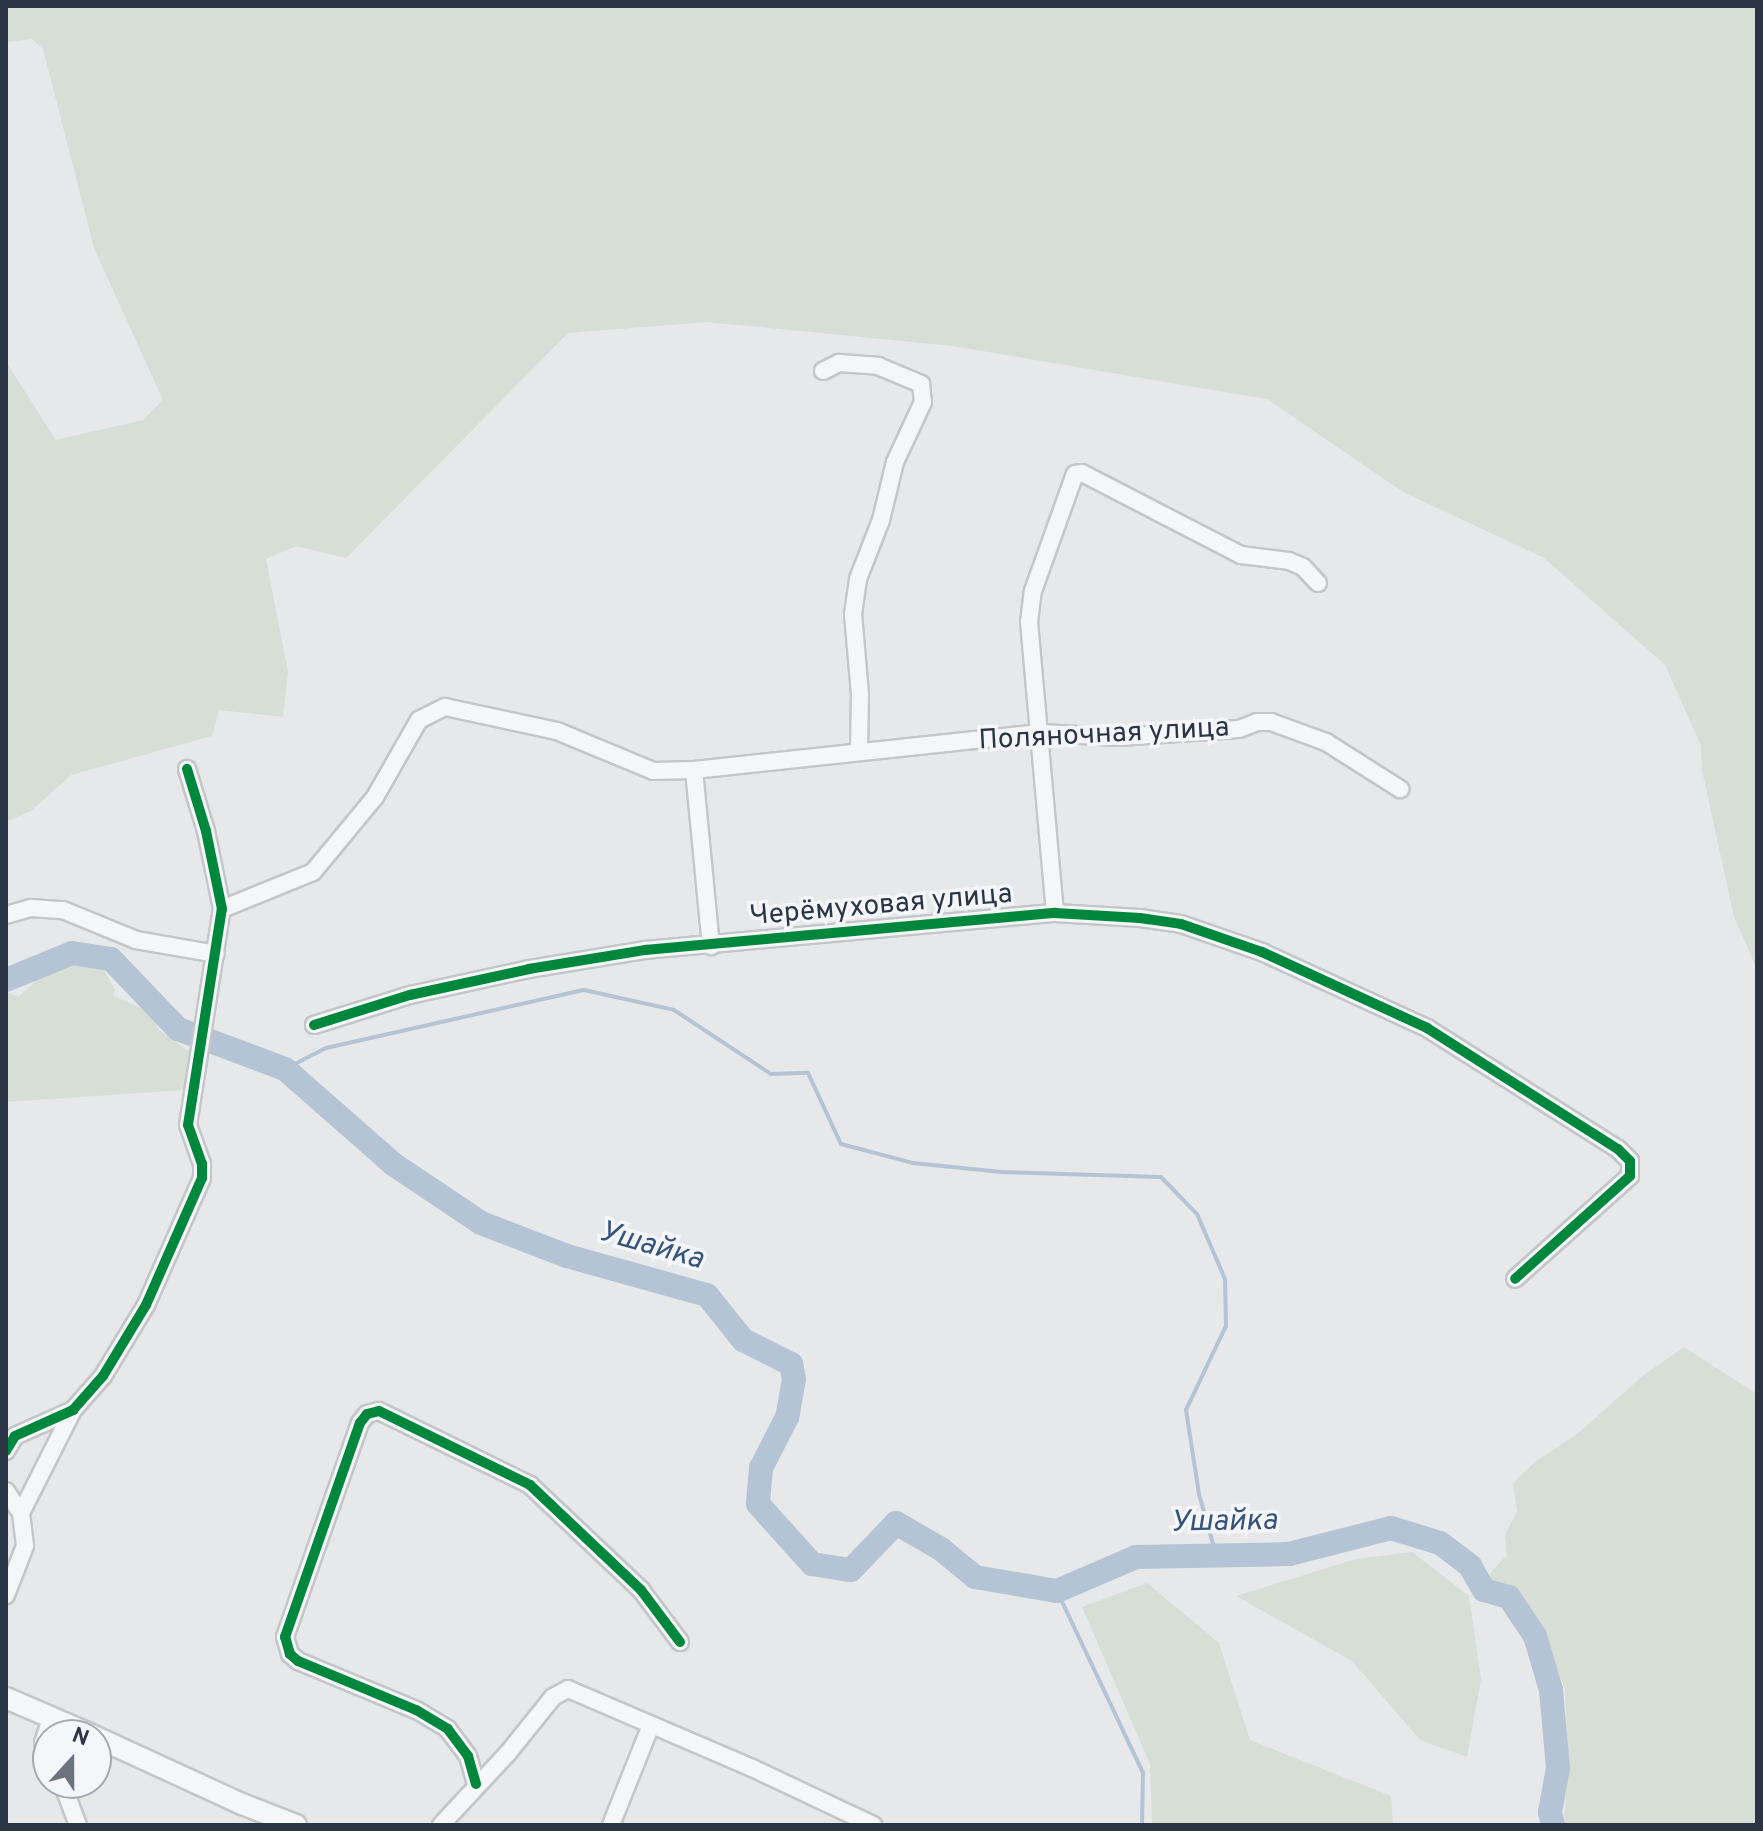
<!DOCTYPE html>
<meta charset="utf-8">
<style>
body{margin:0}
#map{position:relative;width:1763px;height:1831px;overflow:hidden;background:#e6e8ea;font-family:Overpass,sans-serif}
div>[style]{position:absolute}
.green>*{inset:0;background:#d6ded6}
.stream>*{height:4px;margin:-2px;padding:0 2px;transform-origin:2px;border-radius:2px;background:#b4c4d5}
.river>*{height:24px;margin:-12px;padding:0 12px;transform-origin:12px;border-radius:12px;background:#b4c4d5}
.roads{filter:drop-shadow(2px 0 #c4c6c8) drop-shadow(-2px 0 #c4c6c8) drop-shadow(0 2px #c4c6c8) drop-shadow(0 -2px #c4c6c8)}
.minor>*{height:16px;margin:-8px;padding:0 8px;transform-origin:8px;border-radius:8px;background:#f5f6f7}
.tertiary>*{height:20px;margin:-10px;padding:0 10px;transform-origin:10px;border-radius:10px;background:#f5f6f7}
.cycleway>*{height:10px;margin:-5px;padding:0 5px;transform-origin:5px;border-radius:5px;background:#00873e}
span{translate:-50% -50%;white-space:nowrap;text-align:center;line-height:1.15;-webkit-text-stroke:7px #f4f6f9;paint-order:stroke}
.street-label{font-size:28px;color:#2b3445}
.water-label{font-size:30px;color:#34527a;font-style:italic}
.frame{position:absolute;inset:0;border:8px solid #2b3445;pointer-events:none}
.north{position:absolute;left:32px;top:1719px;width:80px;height:80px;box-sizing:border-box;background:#f4f6f9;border:2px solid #a4a8b1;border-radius:50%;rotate:21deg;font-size:22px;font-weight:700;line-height:32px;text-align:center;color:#2b3445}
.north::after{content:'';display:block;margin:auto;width:28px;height:36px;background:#6c737f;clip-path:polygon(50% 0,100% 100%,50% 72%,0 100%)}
</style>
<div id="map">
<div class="green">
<i style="clip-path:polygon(6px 6px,1757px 6px,1757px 969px,1734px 917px,1702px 770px,1701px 745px,1665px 665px,1544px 558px,1403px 492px,1267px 399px,953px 346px,707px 322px,568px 333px,346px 558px,296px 546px,266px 559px,288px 672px,283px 717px,219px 710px,212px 736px,71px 775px,31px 811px,6px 822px,6px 362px,56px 440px,143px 420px,163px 400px,94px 248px,43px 49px,32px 39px,6px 42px)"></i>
<i style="clip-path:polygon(73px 961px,102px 967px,115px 990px,113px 996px,151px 1012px,159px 1030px,191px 1053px,184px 1090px,6px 1102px,6px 992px,18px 997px,36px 981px)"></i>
<i style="clip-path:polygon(1684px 1347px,1757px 1394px,1757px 1825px,1564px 1825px,1568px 1760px,1565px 1689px,1542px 1631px,1520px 1593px,1491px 1586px,1490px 1573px,1507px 1555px,1505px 1535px,1517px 1511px,1513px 1483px,1535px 1462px,1577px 1434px,1644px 1375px)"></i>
<i style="clip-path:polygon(1412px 1552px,1469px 1596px,1481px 1679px,1467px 1757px,1420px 1740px,1352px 1661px,1236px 1596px,1356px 1559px)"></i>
<i style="clip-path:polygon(1147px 1583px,1219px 1643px,1250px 1740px,1391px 1796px,1393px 1825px,1152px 1823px,1150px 1764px,1082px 1607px)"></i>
</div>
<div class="stream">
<i style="left:285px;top:1069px;width:46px;rotate:-27.1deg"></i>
<i style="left:326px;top:1048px;width:264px;rotate:-12.7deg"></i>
<i style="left:584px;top:990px;width:92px;rotate:12.5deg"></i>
<i style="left:674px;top:1010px;width:116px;rotate:33.4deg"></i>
<i style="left:771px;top:1074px;width:37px;rotate:-2deg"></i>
<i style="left:808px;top:1073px;width:78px;rotate:65.1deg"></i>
<i style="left:841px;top:1144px;width:74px;rotate:14.8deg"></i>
<i style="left:913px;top:1163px;width:89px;rotate:5.8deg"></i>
<i style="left:1002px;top:1172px;width:159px;rotate:1.8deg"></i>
<i style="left:1161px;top:1177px;width:52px;rotate:45.8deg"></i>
<i style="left:1197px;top:1214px;width:71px;rotate:66.7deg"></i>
<i style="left:1225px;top:1279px;width:47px;rotate:88.8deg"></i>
<i style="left:1226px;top:1326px;width:93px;rotate:115.5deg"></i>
<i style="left:1186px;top:1410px;width:85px;rotate:81.2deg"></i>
<i style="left:1199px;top:1494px;width:66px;rotate:74.3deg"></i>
<i style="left:1057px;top:1591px;width:201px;rotate:64.7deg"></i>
<i style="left:1143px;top:1773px;width:52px;rotate:91.1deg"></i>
</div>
<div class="river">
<i style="left:6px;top:980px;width:71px;rotate:-22.2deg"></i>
<i style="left:72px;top:953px;width:39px;rotate:9deg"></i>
<i style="left:111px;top:959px;width:97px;rotate:46.3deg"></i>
<i style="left:178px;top:1029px;width:114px;rotate:20.5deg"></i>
<i style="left:285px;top:1069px;width:144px;rotate:41.3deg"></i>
<i style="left:393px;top:1164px;width:106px;rotate:33.8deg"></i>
<i style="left:481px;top:1223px;width:92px;rotate:21deg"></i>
<i style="left:567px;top:1256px;width:145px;rotate:15.6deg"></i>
<i style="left:707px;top:1295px;width:58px;rotate:51.3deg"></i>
<i style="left:743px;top:1340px;width:54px;rotate:26.6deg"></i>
<i style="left:791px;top:1364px;width:15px;rotate:79deg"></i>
<i style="left:794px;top:1379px;width:39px;rotate:100deg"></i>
<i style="left:787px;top:1417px;width:57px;rotate:117deg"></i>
<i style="left:761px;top:1468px;width:36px;rotate:95deg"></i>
<i style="left:758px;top:1504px;width:81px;rotate:48deg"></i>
<i style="left:812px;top:1564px;width:39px;rotate:9deg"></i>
<i style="left:851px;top:1570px;width:65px;rotate:-46.2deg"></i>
<i style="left:896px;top:1523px;width:52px;rotate:30deg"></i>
<i style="left:941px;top:1549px;width:44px;rotate:39.5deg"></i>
<i style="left:975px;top:1577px;width:83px;rotate:9.7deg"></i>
<i style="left:1057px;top:1591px;width:86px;rotate:-23.3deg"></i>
<i style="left:1136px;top:1557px;width:153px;rotate:-1.1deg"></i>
<i style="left:1289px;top:1554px;width:105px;rotate:-14.3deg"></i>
<i style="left:1391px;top:1528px;width:51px;rotate:17deg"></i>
<i style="left:1440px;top:1543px;width:38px;rotate:37deg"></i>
<i style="left:1470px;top:1566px;width:28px;rotate:60deg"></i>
<i style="left:1484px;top:1590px;width:26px;rotate:16deg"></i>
<i style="left:1509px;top:1597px;width:47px;rotate:56.3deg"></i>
<i style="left:1535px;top:1636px;width:56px;rotate:73.5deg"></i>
<i style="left:1551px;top:1690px;width:78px;rotate:84.9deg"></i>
<i style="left:1558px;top:1768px;width:45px;rotate:100.3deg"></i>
<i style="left:1550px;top:1812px;width:13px;rotate:77deg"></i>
</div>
<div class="roads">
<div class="minor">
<i style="left:823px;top:371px;width:18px;rotate:-27deg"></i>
<i style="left:839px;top:363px;width:39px;rotate:4deg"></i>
<i style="left:878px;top:366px;width:47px;rotate:22.7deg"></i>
<i style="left:921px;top:384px;width:18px;rotate:84deg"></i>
<i style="left:923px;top:402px;width:66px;rotate:115deg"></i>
<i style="left:895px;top:462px;width:60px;rotate:103.6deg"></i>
<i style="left:881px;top:520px;width:63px;rotate:111.3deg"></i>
<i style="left:858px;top:579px;width:35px;rotate:98deg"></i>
<i style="left:853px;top:614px;width:80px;rotate:85deg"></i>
<i style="left:860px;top:694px;width:56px;rotate:91deg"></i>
<i style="left:694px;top:770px;width:177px;rotate:84.5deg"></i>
<i style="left:222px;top:909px;width:98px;rotate:-22.1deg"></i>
<i style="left:313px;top:872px;width:97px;rotate:-50.4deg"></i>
<i style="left:375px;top:797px;width:89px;rotate:-60.3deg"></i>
<i style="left:419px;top:720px;width:29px;rotate:-27deg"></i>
<i style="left:445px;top:707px;width:115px;rotate:12.1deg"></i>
<i style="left:557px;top:731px;width:104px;rotate:22.6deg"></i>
<i style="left:653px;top:771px;width:41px;rotate:-1.4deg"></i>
<i style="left:694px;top:770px;width:348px;rotate:-6.1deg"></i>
<i style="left:1040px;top:733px;width:79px;rotate:2.9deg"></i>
<i style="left:1119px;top:737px;width:120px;rotate:-3.8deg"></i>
<i style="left:1239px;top:729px;width:19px;rotate:-21deg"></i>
<i style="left:1257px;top:722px;width:14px"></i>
<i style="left:1271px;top:722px;width:59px;rotate:20deg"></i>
<i style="left:1326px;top:742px;width:88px;rotate:32.4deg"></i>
<i style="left:1055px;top:913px;width:292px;rotate:-95.1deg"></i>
<i style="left:1029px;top:622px;width:31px;rotate:-83deg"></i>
<i style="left:1033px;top:591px;width:124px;rotate:-70.3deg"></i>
<i style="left:1075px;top:474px;width:7px;rotate:-8deg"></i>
<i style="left:1082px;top:473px;width:179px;rotate:27.3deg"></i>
<i style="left:1241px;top:555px;width:48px;rotate:7.1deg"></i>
<i style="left:1289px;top:561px;width:15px;rotate:23deg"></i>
<i style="left:1303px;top:567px;width:22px;rotate:47deg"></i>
<i style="left:6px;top:915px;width:26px;rotate:-16deg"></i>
<i style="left:31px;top:908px;width:32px;rotate:4deg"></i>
<i style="left:63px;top:910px;width:79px;rotate:22.3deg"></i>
<i style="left:136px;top:940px;width:81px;rotate:9.9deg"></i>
<i style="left:314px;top:1025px;width:101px;rotate:-17.4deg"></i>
<i style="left:410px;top:995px;width:122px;rotate:-12.3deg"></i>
<i style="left:529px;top:969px;width:118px;rotate:-9.3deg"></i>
<i style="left:645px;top:950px;width:412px;rotate:-5.2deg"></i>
<i style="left:1055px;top:913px;width:85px;rotate:3.4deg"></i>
<i style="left:1140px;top:918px;width:41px;rotate:8.3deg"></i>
<i style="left:1181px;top:924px;width:86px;rotate:19.1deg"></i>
<i style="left:1262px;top:952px;width:182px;rotate:24.7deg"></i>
<i style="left:1427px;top:1028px;width:226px;rotate:32.4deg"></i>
<i style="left:1618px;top:1149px;width:17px;rotate:45deg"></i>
<i style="left:1630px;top:1161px;width:15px;rotate:90deg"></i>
<i style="left:1630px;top:1176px;width:154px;rotate:138.2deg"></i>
<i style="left:6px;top:1451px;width:17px;rotate:-59deg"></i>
<i style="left:15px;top:1436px;width:64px;rotate:-24.1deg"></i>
<i style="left:73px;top:1410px;width:45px;rotate:-48.6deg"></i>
<i style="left:103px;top:1376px;width:83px;rotate:-58.8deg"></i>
<i style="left:146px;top:1305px;width:139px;rotate:-66.2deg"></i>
<i style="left:202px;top:1178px;width:14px;rotate:-90deg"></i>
<i style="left:202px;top:1164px;width:41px;rotate:-109.7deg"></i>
<i style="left:188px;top:1125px;width:219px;rotate:-81.1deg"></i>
<i style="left:222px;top:909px;width:80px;rotate:-101.6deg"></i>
<i style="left:206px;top:831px;width:65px;rotate:-107deg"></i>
<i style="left:6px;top:1491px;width:27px;rotate:56deg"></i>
<i style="left:21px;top:1513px;width:33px;rotate:83deg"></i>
<i style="left:25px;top:1546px;width:53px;rotate:111.2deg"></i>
<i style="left:21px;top:1513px;width:115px;rotate:-63.2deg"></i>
<i style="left:48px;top:1754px;width:12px;rotate:-114deg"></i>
<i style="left:43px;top:1743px;width:28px;rotate:-72deg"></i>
<i style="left:62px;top:1783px;width:45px;rotate:69.1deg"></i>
<i style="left:476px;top:1784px;width:29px;rotate:-106deg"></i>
<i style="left:468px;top:1756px;width:34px;rotate:-127deg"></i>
<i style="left:448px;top:1729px;width:37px;rotate:-149deg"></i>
<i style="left:416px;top:1710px;width:128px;rotate:-157.4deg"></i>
<i style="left:298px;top:1661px;width:11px;rotate:-139deg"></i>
<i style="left:290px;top:1654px;width:18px;rotate:-106deg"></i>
<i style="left:285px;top:1637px;width:227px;rotate:-70.7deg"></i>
<i style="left:360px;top:1423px;width:11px;rotate:-52deg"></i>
<i style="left:367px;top:1414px;width:12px;rotate:-14deg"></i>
<i style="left:379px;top:1411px;width:168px;rotate:26.1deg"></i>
<i style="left:530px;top:1485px;width:153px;rotate:43.4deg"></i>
<i style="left:641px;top:1590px;width:65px;rotate:53.1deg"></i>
<i style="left:441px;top:1825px;width:98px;rotate:-47.1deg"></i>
<i style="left:508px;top:1753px;width:72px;rotate:-51.2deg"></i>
<i style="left:553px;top:1697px;width:17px;rotate:-28deg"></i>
<i style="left:568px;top:1689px;width:200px;rotate:23.2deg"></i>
<i style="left:752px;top:1768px;width:134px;rotate:25.2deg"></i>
<i style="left:611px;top:1825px;width:108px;rotate:-68.2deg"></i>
</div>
<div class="tertiary">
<i style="left:6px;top:1698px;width:94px;rotate:23.3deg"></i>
<i style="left:96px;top:1737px;width:161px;rotate:24.7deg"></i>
<i style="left:242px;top:1804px;width:58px;rotate:21.3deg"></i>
</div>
</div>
<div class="cycleway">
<i style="left:314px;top:1025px;width:101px;rotate:-17.4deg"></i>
<i style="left:410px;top:995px;width:122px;rotate:-12.3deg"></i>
<i style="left:529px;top:969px;width:118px;rotate:-9.3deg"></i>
<i style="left:645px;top:950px;width:412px;rotate:-5.2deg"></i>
<i style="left:1055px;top:913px;width:85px;rotate:3.4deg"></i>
<i style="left:1140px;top:918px;width:41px;rotate:8.3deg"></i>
<i style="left:1181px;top:924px;width:86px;rotate:19.1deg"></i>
<i style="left:1262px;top:952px;width:182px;rotate:24.7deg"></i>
<i style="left:1427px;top:1028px;width:226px;rotate:32.4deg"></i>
<i style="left:1618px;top:1149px;width:17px;rotate:45deg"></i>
<i style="left:1630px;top:1161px;width:15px;rotate:90deg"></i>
<i style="left:1630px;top:1176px;width:154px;rotate:138.2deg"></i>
<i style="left:6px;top:1451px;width:17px;rotate:-59deg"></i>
<i style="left:15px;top:1436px;width:64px;rotate:-24.1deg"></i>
<i style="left:73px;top:1410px;width:45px;rotate:-48.6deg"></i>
<i style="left:103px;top:1376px;width:83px;rotate:-58.8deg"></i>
<i style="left:146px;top:1305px;width:139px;rotate:-66.2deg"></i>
<i style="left:202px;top:1178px;width:14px;rotate:-90deg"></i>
<i style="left:202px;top:1164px;width:41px;rotate:-109.7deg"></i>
<i style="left:188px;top:1125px;width:219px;rotate:-81.1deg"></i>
<i style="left:222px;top:909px;width:80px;rotate:-101.6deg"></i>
<i style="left:206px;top:831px;width:65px;rotate:-107deg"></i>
<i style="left:476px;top:1784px;width:29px;rotate:-106deg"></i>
<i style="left:468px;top:1756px;width:34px;rotate:-127deg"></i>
<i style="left:448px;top:1729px;width:37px;rotate:-149deg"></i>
<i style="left:416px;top:1710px;width:128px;rotate:-157.4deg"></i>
<i style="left:298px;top:1661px;width:11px;rotate:-139deg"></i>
<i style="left:290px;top:1654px;width:18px;rotate:-106deg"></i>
<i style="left:285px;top:1637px;width:227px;rotate:-70.7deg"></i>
<i style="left:360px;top:1423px;width:11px;rotate:-52deg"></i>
<i style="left:367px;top:1414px;width:12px;rotate:-14deg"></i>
<i style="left:379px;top:1411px;width:168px;rotate:26.1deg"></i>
<i style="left:530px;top:1485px;width:153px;rotate:43.4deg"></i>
<i style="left:641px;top:1590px;width:65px;rotate:53.1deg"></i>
</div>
<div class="street-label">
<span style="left:1104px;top:735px;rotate:-3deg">Поляночная улица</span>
<span style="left:881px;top:906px;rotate:-5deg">Черёмуховая улица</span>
</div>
<div class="water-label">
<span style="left:651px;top:1247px;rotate:16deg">Ушайка</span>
<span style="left:1224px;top:1523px;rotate:-1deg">Ушайка</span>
</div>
<div class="frame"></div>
<div class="north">N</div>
</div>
